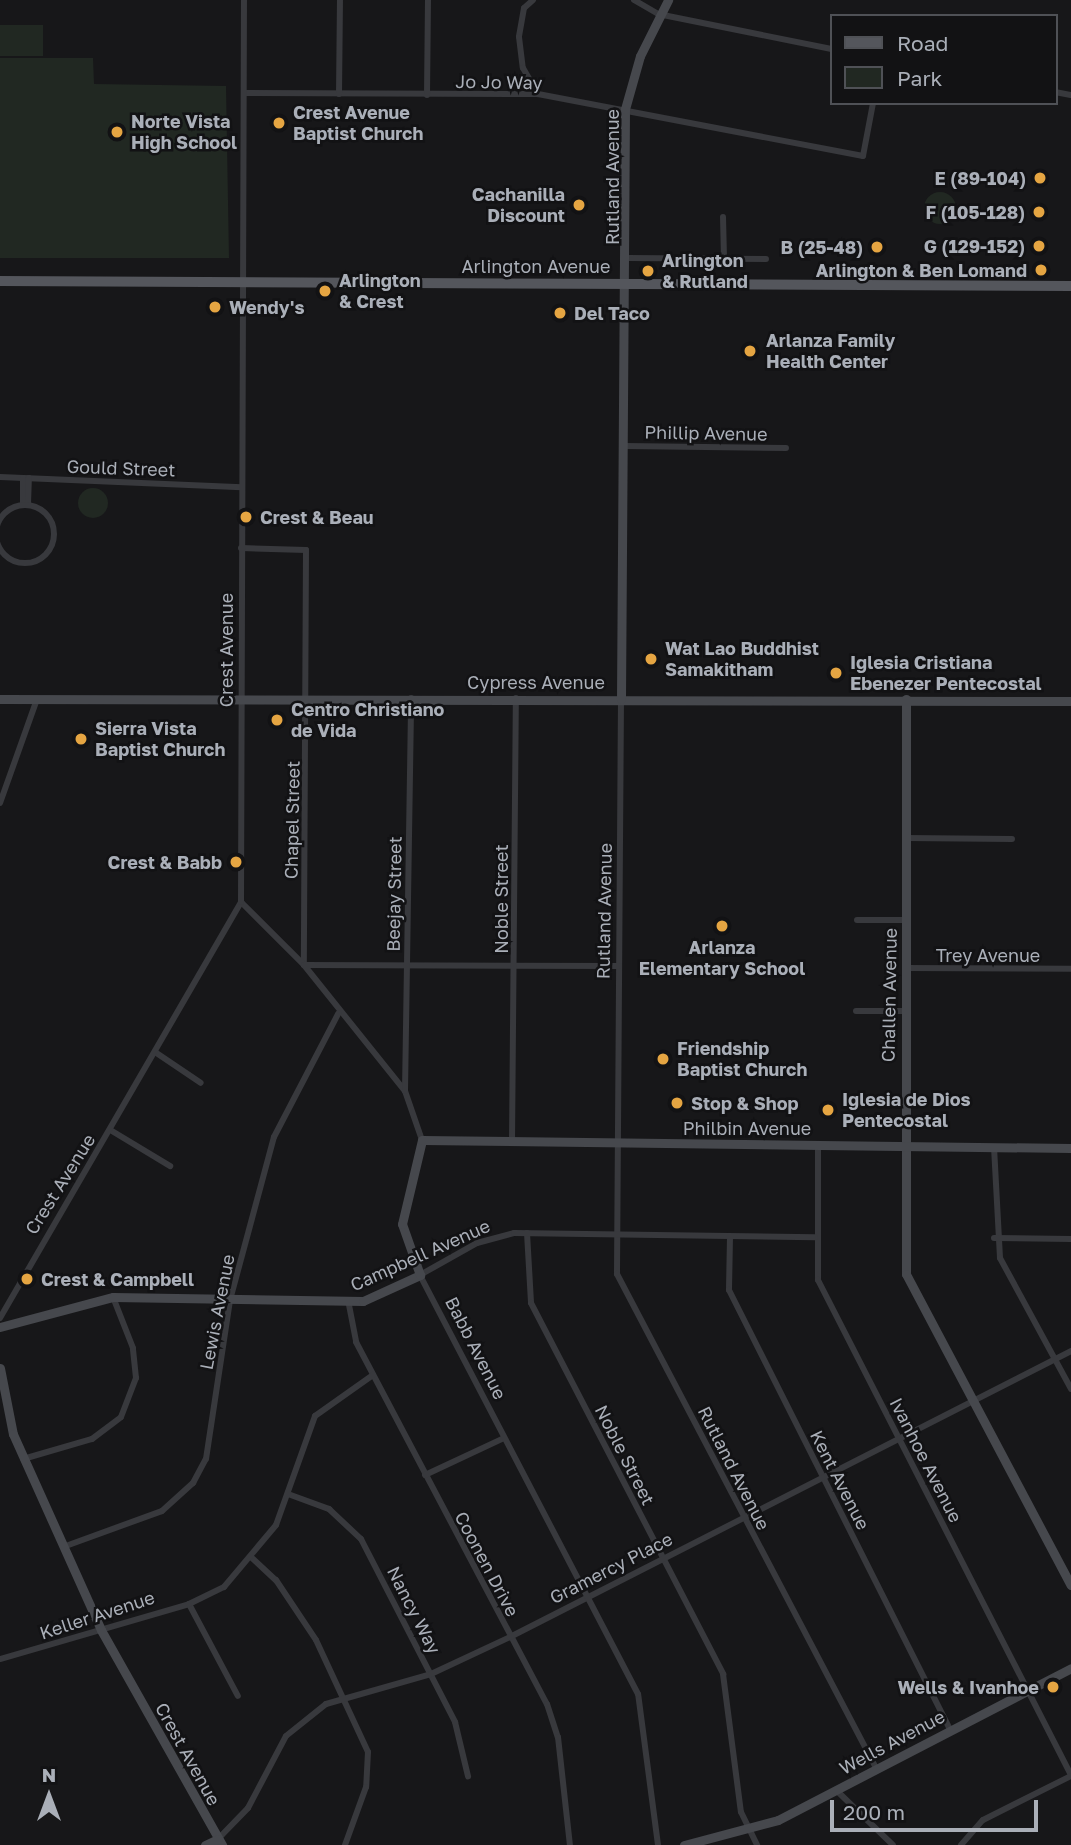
<!DOCTYPE html>
<style>
body{margin:0}
#map{position:relative;width:1071px;height:1845px;overflow:hidden;background:#171719;font-family:"Golos Text",sans-serif}
div>[style]{position:absolute}
.green>*{inset:0;background:#212822;transform-origin:0 0}
.round{border-radius:50%}
.street>*{height:6px;margin:-3px;padding:0 3px;transform-origin:3px;border-radius:3px;background:#38393d}
.street>.ring{margin:-3px;padding:0;box-sizing:content-box;background:none;border:6px solid #38393d;border-radius:50%}
.secondary>*{height:9px;margin:-4.5px;padding:0 4.5px;transform-origin:4.5px;border-radius:4.5px;background:#46484d}
.primary>*{height:10px;margin:-5px;padding:0 5px;transform-origin:5px;border-radius:5px;background:#54565c}
.dots>*{width:19px;height:19px;translate:-50% -50%;box-sizing:border-box;border:4px solid #121214;border-radius:50%}
span{translate:-50% -50%;white-space:nowrap;text-align:center;line-height:1.15;-webkit-text-stroke:5px #121214;paint-order:stroke}
.street-label{font-size:18px;color:#aaafb8}
.poi-label{font-size:18px;color:#aaafb8;font-weight:700}
.left{translate:0 -50%;text-align:left}
.right{translate:-100% -50%;text-align:right}
.legend{position:absolute;left:830px;top:14px;width:228px;height:91px;box-sizing:border-box;background:#121214;border:2px solid #4f5156;margin:0;padding:9px 12px;list-style:none;font-size:21px;color:#aaafb8}
.legend li{display:flex;align-items:center;gap:14px;height:35px}
.legend b{width:35px;border:2px solid #4f5156}
.north{position:absolute;left:14px;top:1761px;width:70px;height:70px;-webkit-text-stroke:5px #121214;paint-order:stroke;rotate:0deg;font-size:19px;font-weight:700;line-height:28px;text-align:center;color:#aaafb8}
.north::after{content:'';display:block;margin:auto;width:24px;height:32px;background:#aaafb8;clip-path:polygon(50% 0,100% 100%,50% 72%,0 100%)}
.scale{position:absolute;left:830px;top:1800px;width:208px;height:32px;box-sizing:border-box;border:4px solid #aaafb8;border-top:0;padding-left:9px;font-size:21px;line-height:24px;white-space:nowrap;color:#aaafb8;-webkit-text-stroke:5px #121214;paint-order:stroke}
</style>
<div id="map">
<div class="green">
<i style="left:43px;top:25px;width:31px;height:43px;rotate:90deg"></i>
<i style="clip-path:polygon(0 58px,93px 58px,94px 84px,226px 86px,229px 258px,0 258px)"></i>
<i class="round" style="left:924px;top:192px;width:32px;height:32px"></i>
<i class="round" style="left:78px;top:488px;width:30px;height:30px"></i>
</div>
<div class="street">
<i style="left:533px;top:0;width:12px;rotate:138deg"></i>
<i style="left:524px;top:8px;width:29px;rotate:100deg"></i>
<i style="left:519px;top:37px;width:31px;rotate:83deg"></i>
<i style="left:523px;top:68px;width:30px;rotate:60deg"></i>
<i style="left:634px;top:0;width:28px;rotate:30deg"></i>
<i style="left:658px;top:14px;width:177px;rotate:11.4deg"></i>
<i style="left:1055px;top:92px;width:16px;rotate:11deg"></i>
<i style="left:244px;top:93px;width:294px;rotate:0.2deg"></i>
<i style="left:538px;top:94px;width:331px;rotate:10.8deg"></i>
<i style="left:863px;top:156px;width:54px;rotate:-79.3deg"></i>
<i style="left:339px;top:94px;width:94px;rotate:-89.4deg"></i>
<i style="left:427px;top:95px;width:95px;rotate:-89.4deg"></i>
<i style="left:723px;top:217px;width:41px;rotate:88.6deg"></i>
<i style="left:628px;top:258px;width:138px;rotate:0.4deg"></i>
<i style="left:625px;top:446px;width:161px;rotate:0.7deg"></i>
<i style="left:0;top:477px;width:242px;rotate:2.4deg"></i>
<i style="left:23px;top:504px;width:26px;rotate:-90deg"></i>
<i style="left:28px;top:504px;width:26px;rotate:-88deg"></i>
<i class="ring" style="left:-4px;top:505px;width:52px;height:52px"></i>
<i style="left:241px;top:548px;width:65px;rotate:1.8deg"></i>
<i style="left:306px;top:550px;width:415px;rotate:90.3deg"></i>
<i style="left:621px;top:699px;width:575px;rotate:90.4deg"></i>
<i style="left:617px;top:1274px;width:558px;rotate:62.33deg"></i>
<i style="left:0;top:803px;width:110px;rotate:-70.4deg"></i>
<i style="left:906px;top:838px;width:106px;rotate:0.5deg"></i>
<i style="left:241px;top:902px;width:89px;rotate:45deg"></i>
<i style="left:304px;top:965px;width:161px;rotate:51.3deg"></i>
<i style="left:405px;top:1091px;width:52px;rotate:70.9deg"></i>
<i style="left:857px;top:920px;width:48px"></i>
<i style="left:304px;top:965px;width:315px;rotate:0.2deg"></i>
<i style="left:905px;top:968px;width:166px;rotate:0.3deg"></i>
<i style="left:856px;top:1011px;width:48px"></i>
<i style="left:155px;top:1052px;width:55px;rotate:34deg"></i>
<i style="left:405px;top:1091px;width:393px;rotate:-89.1deg"></i>
<i style="left:112px;top:1131px;width:68px;rotate:31.1deg"></i>
<i style="left:512px;top:1141px;width:443px;rotate:-89.5deg"></i>
<i style="left:818px;top:1144px;width:136px;rotate:90deg"></i>
<i style="left:818px;top:1280px;width:556px;rotate:62.93deg"></i>
<i style="left:994px;top:1147px;width:111px;rotate:86.9deg"></i>
<i style="left:1000px;top:1258px;width:149px;rotate:61.5deg"></i>
<i style="left:527px;top:1233px;width:70px;rotate:86.7deg"></i>
<i style="left:531px;top:1303px;width:418px;rotate:62.6deg"></i>
<i style="left:723px;top:1674px;width:139px;rotate:82.6deg"></i>
<i style="left:741px;top:1812px;width:37px;rotate:64deg"></i>
<i style="left:730px;top:1237px;width:53px;rotate:91.1deg"></i>
<i style="left:729px;top:1290px;width:491px;rotate:63.3deg"></i>
<i style="left:994px;top:1238px;width:77px;rotate:0.7deg"></i>
<i style="left:349px;top:1305px;width:38px;rotate:79deg"></i>
<i style="left:356px;top:1342px;width:409px;rotate:62.2deg"></i>
<i style="left:547px;top:1704px;width:35px;rotate:72deg"></i>
<i style="left:558px;top:1737px;width:109px;rotate:83.7deg"></i>
<i style="left:0;top:1318px;width:481px;rotate:-59.9deg"></i>
<i style="left:241px;top:902px;width:902px;rotate:-89.81deg"></i>
<i style="left:23px;top:1459px;width:72px;rotate:-16.2deg"></i>
<i style="left:92px;top:1439px;width:36px;rotate:-37deg"></i>
<i style="left:121px;top:1417px;width:42px;rotate:-69deg"></i>
<i style="left:136px;top:1378px;width:30px;rotate:-96deg"></i>
<i style="left:133px;top:1348px;width:55px;rotate:-111.4deg"></i>
<i style="left:425px;top:1475px;width:87px;rotate:-25.1deg"></i>
<i style="left:288px;top:1494px;width:44px;rotate:20.1deg"></i>
<i style="left:329px;top:1509px;width:44px;rotate:43.2deg"></i>
<i style="left:361px;top:1539px;width:206px;rotate:62.8deg"></i>
<i style="left:455px;top:1722px;width:56px;rotate:76.5deg"></i>
<i style="left:63px;top:1547px;width:105px;rotate:-20deg"></i>
<i style="left:162px;top:1511px;width:42px;rotate:-42.1deg"></i>
<i style="left:193px;top:1483px;width:27px;rotate:-62deg"></i>
<i style="left:206px;top:1459px;width:161px;rotate:-81.4deg"></i>
<i style="left:230px;top:1300px;width:169px;rotate:-74.9deg"></i>
<i style="left:274px;top:1137px;width:139px;rotate:-62.5deg"></i>
<i style="left:252px;top:1558px;width:33px;rotate:43deg"></i>
<i style="left:276px;top:1580px;width:72px;rotate:56.3deg"></i>
<i style="left:316px;top:1640px;width:123px;rotate:65.1deg"></i>
<i style="left:368px;top:1752px;width:35px;rotate:93deg"></i>
<i style="left:366px;top:1787px;width:62px;rotate:109.9deg"></i>
<i style="left:189px;top:1604px;width:104px;rotate:62deg"></i>
<i style="left:0;top:1659px;width:197px;rotate:-16.2deg"></i>
<i style="left:189px;top:1604px;width:39px;rotate:-26deg"></i>
<i style="left:224px;top:1587px;width:81px;rotate:-50deg"></i>
<i style="left:276px;top:1525px;width:116px;rotate:-70.3deg"></i>
<i style="left:315px;top:1416px;width:71px;rotate:-35.3deg"></i>
<i style="left:836px;top:1790px;width:79px;rotate:44deg"></i>
<i style="left:218px;top:1839px;width:43px;rotate:-45.9deg"></i>
<i style="left:248px;top:1808px;width:81px;rotate:-62.2deg"></i>
<i style="left:286px;top:1736px;width:51px;rotate:-38.7deg"></i>
<i style="left:326px;top:1704px;width:109px;rotate:-15.9deg"></i>
<i style="left:431px;top:1674px;width:87px;rotate:-25.1deg"></i>
<i style="left:510px;top:1637px;width:630px;rotate:-27.01deg"></i>
<i style="left:658px;top:1845px;width:152px;rotate:-97.5deg"></i>
<i style="left:638px;top:1694px;width:472px;rotate:-117.5deg"></i>
<i style="left:420px;top:1275px;width:65px;rotate:-29.3deg"></i>
<i style="left:477px;top:1243px;width:38px;rotate:-15deg"></i>
<i style="left:514px;top:1233px;width:301px;rotate:0.8deg"></i>
<i style="left:961px;top:1845px;width:33px;rotate:-49deg"></i>
<i style="left:983px;top:1820px;width:98px;rotate:-26.6deg"></i>
</div>
<div class="secondary">
<i style="left:0;top:699px;width:1071px;rotate:0.11deg"></i>
<i style="left:621px;top:699px;width:590px;rotate:-89.61deg"></i>
<i style="left:625px;top:109px;width:55px;rotate:-74.2deg"></i>
<i style="left:640px;top:56px;width:63px;rotate:-63.4deg"></i>
<i style="left:906px;top:699px;width:575px;rotate:90deg"></i>
<i style="left:906px;top:1274px;width:352px;rotate:62.1deg"></i>
<i style="left:0;top:1327px;width:117px;rotate:-14.9deg"></i>
<i style="left:113px;top:1297px;width:250px;rotate:0.9deg"></i>
<i style="left:363px;top:1301px;width:63px;rotate:-24.5deg"></i>
<i style="left:420px;top:1275px;width:54px;rotate:-109.4deg"></i>
<i style="left:402px;top:1224px;width:86px;rotate:-76.6deg"></i>
<i style="left:422px;top:1140px;width:649px;rotate:0.71deg"></i>
<i style="left:0;top:1368px;width:67px;rotate:78.9deg"></i>
<i style="left:13px;top:1434px;width:215px;rotate:65.8deg"></i>
<i style="left:101px;top:1630px;width:247px;rotate:60.6deg"></i>
<i style="left:205px;top:1845px;width:14px;rotate:-25deg"></i>
<i style="left:684px;top:1845px;width:97px;rotate:-14.9deg"></i>
<i style="left:778px;top:1820px;width:330px;rotate:-27.4deg"></i>
</div>
<div class="primary">
<i style="left:0;top:281px;width:1071px;rotate:0.27deg"></i>
</div>
<div class="dots">
<i style="left:279px;top:123px;background:#e5a542"></i>
<i style="left:117px;top:132px;background:#e5a542"></i>
<i style="left:1040px;top:178px;background:#e5a542"></i>
<i style="left:579px;top:205px;background:#e5a542"></i>
<i style="left:1039px;top:212px;background:#e5a542"></i>
<i style="left:1039px;top:246px;background:#e5a542"></i>
<i style="left:877px;top:247px;background:#e5a542"></i>
<i style="left:1041px;top:270px;background:#e5a542"></i>
<i style="left:648px;top:271px;background:#e5a542"></i>
<i style="left:325px;top:291px;background:#e5a542"></i>
<i style="left:215px;top:307px;background:#e5a542"></i>
<i style="left:560px;top:313px;background:#e5a542"></i>
<i style="left:750px;top:351px;background:#e5a542"></i>
<i style="left:246px;top:517px;background:#e5a542"></i>
<i style="left:651px;top:659px;background:#e5a542"></i>
<i style="left:836px;top:673px;background:#e5a542"></i>
<i style="left:277px;top:720px;background:#e5a542"></i>
<i style="left:81px;top:739px;background:#e5a542"></i>
<i style="left:236px;top:862px;background:#e5a542"></i>
<i style="left:722px;top:926px;background:#e5a542"></i>
<i style="left:663px;top:1059px;background:#e5a542"></i>
<i style="left:677px;top:1103px;background:#e5a542"></i>
<i style="left:828px;top:1110px;background:#e5a542"></i>
<i style="left:27px;top:1279px;background:#e5a542"></i>
<i style="left:1053px;top:1687px;background:#e5a542"></i>
</div>
<div class="street-label">
<span style="left:499px;top:82px;rotate:1deg">Jo Jo Way</span>
<span style="left:612px;top:177px;rotate:-90deg">Rutland Avenue</span>
<span style="left:536px;top:266px">Arlington Avenue</span>
<span style="left:706px;top:433px;rotate:1deg">Phillip Avenue</span>
<span style="left:121px;top:468px;rotate:2deg">Gould Street</span>
<span style="left:226px;top:650px;rotate:-90deg">Crest Avenue</span>
<span style="left:536px;top:682px">Cypress Avenue</span>
<span style="left:292px;top:820px;rotate:-89deg">Chapel Street</span>
<span style="left:394px;top:894px;rotate:-89deg">Beejay Street</span>
<span style="left:501px;top:899px;rotate:-90deg">Noble Street</span>
<span style="left:604px;top:911px;rotate:-89deg">Rutland Avenue</span>
<span style="left:988px;top:955px">Trey Avenue</span>
<span style="left:889px;top:995px;rotate:-89deg">Challen Avenue</span>
<span style="left:747px;top:1128px">Philbin Avenue</span>
<span style="left:60px;top:1184px;rotate:-58deg">Crest Avenue</span>
<span style="left:420px;top:1255px;rotate:-24deg">Campbell Avenue</span>
<span style="left:217px;top:1312px;rotate:-79deg">Lewis Avenue</span>
<span style="left:476px;top:1348px;rotate:63deg">Babb Avenue</span>
<span style="left:625px;top:1455px;rotate:63deg">Noble Street</span>
<span style="left:926px;top:1460px;rotate:63deg">Ivanhoe Avenue</span>
<span style="left:734px;top:1468px;rotate:63deg">Rutland Avenue</span>
<span style="left:840px;top:1480px;rotate:63deg">Kent Avenue</span>
<span style="left:487px;top:1564px;rotate:62deg">Coonen Drive</span>
<span style="left:611px;top:1568px;rotate:-27deg">Gramercy Place</span>
<span style="left:414px;top:1610px;rotate:63deg">Nancy Way</span>
<span style="left:97px;top:1615px;rotate:-18deg">Keller Avenue</span>
<span style="left:892px;top:1742px;rotate:-28deg">Wells Avenue</span>
<span style="left:188px;top:1754px;rotate:61deg">Crest Avenue</span>
</div>
<div class="poi-label">
<span class="left" style="left:293px;top:123px">Crest Avenue<br>Baptist Church</span>
<span class="left" style="left:131px;top:132px">Norte Vista<br>High School</span>
<span class="right" style="left:1026px;top:178px">E (89-104)</span>
<span class="right" style="left:565px;top:205px">Cachanilla<br>Discount</span>
<span class="right" style="left:1025px;top:212px">F (105-128)</span>
<span class="right" style="left:1025px;top:246px">G (129-152)</span>
<span class="right" style="left:863px;top:247px">B (25-48)</span>
<span class="left" style="left:662px;top:271px">Arlington<br>&amp; Rutland</span>
<span class="right" style="left:1027px;top:270px">Arlington &amp; Ben Lomand</span>
<span class="left" style="left:339px;top:291px">Arlington<br>&amp; Crest</span>
<span class="left" style="left:229px;top:307px">Wendy's</span>
<span class="left" style="left:574px;top:313px">Del Taco</span>
<span class="left" style="left:766px;top:351px">Arlanza Family<br>Health Center</span>
<span class="left" style="left:260px;top:517px">Crest &amp; Beau</span>
<span class="left" style="left:665px;top:659px">Wat Lao Buddhist<br>Samakitham</span>
<span class="left" style="left:850px;top:673px">Iglesia Cristiana<br>Ebenezer Pentecostal</span>
<span class="left" style="left:291px;top:720px">Centro Christiano<br>de Vida</span>
<span class="left" style="left:95px;top:739px">Sierra Vista<br>Baptist Church</span>
<span class="right" style="left:222px;top:862px">Crest &amp; Babb</span>
<span style="left:722px;top:958px">Arlanza<br>Elementary School</span>
<span class="left" style="left:677px;top:1059px">Friendship<br>Baptist Church</span>
<span class="left" style="left:842px;top:1110px">Iglesia de Dios<br>Pentecostal</span>
<span class="left" style="left:691px;top:1103px">Stop &amp; Shop</span>
<span class="left" style="left:41px;top:1279px">Crest &amp; Campbell</span>
<span class="right" style="left:1039px;top:1687px">Wells &amp; Ivanhoe</span>
</div>
<ul class="legend">
<li><b style="height:9px;background:#54565c"></b>Road</li>
<li><b style="height:19px;background:#212822"></b>Park</li>
</ul>
<div class="north">N</div>
<div class="scale">200 m</div>
</div>
